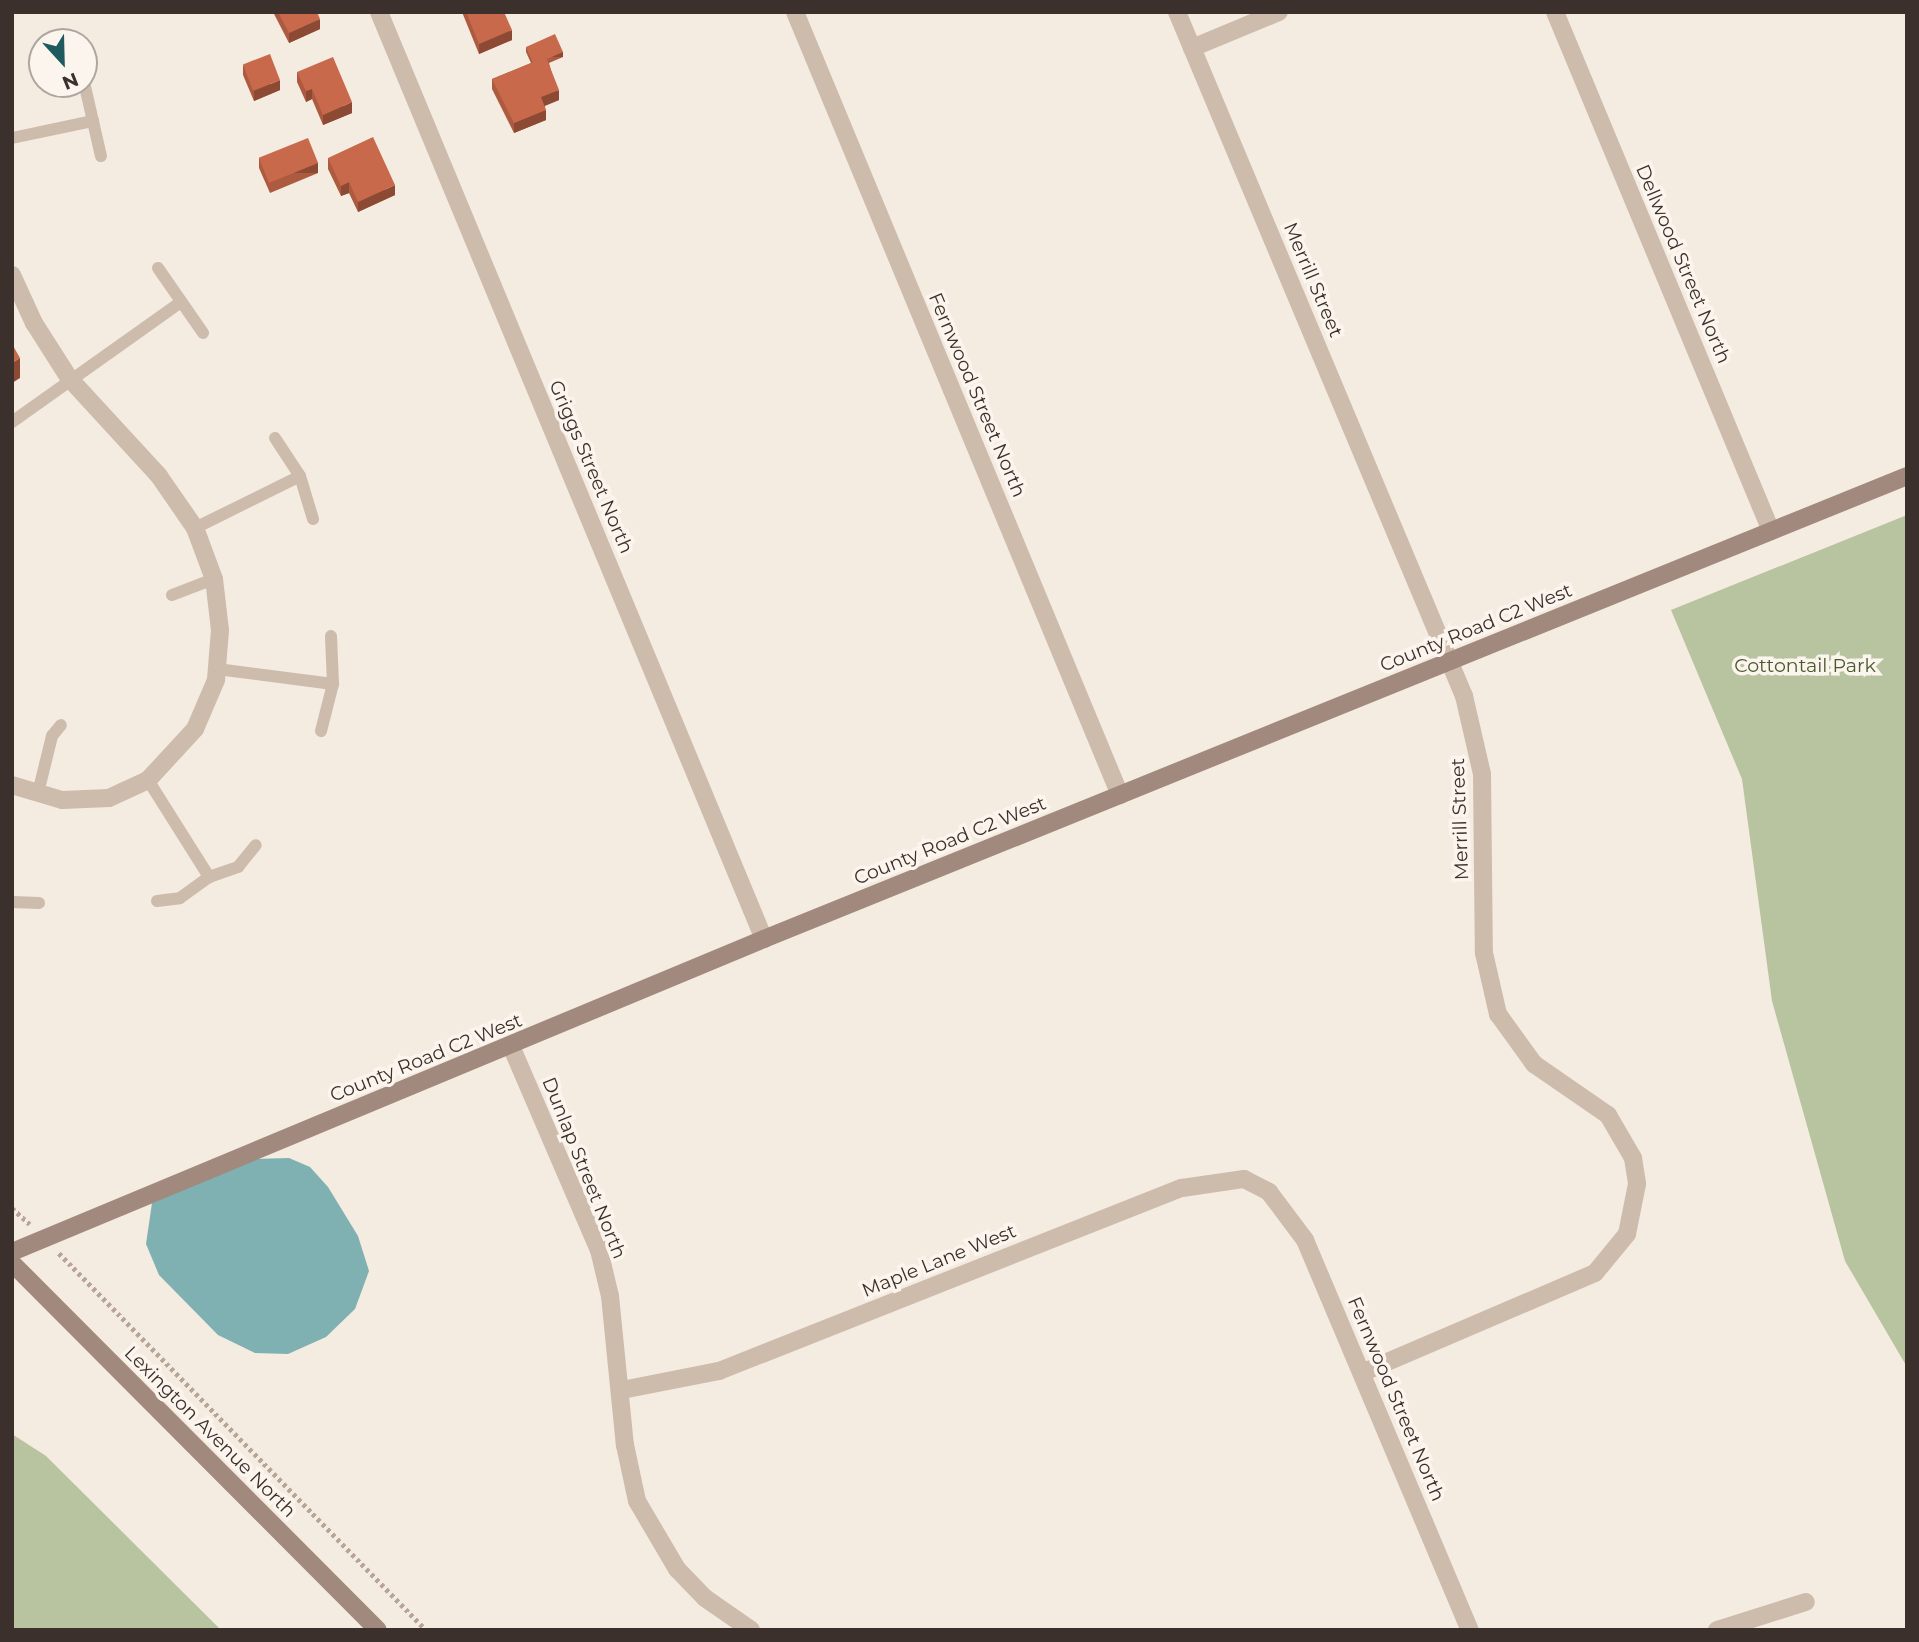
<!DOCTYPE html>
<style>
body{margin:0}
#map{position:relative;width:1919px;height:1642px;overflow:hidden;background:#f4ebe1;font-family:Montserrat,sans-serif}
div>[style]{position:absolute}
.green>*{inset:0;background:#b8c4a0}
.water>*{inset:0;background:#7fb0b2}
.path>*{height:4.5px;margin-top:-2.25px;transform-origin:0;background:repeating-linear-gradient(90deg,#b9a596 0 3.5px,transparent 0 7px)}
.lane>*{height:12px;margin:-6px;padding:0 6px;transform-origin:6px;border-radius:6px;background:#cdbbac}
.street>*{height:18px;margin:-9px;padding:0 9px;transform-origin:9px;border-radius:9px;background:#cdbbac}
.secondary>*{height:18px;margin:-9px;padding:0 9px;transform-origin:9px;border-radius:9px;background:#a18a7d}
.wall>*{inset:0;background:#ac5a40}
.shaded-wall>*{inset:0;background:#8c4a34;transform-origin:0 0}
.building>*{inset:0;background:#c8694b;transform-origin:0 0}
span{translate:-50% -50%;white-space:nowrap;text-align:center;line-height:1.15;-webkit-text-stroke:7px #fbf5ee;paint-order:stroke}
.street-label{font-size:19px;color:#3b302b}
.park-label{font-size:19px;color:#4a5a2e}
.frame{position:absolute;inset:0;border:14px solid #3b302b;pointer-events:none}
.north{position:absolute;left:28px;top:28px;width:70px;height:70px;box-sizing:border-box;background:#fbf5ee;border:2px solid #aea6a0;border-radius:50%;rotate:158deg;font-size:19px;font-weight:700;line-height:28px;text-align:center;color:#3b302b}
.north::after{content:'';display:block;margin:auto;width:24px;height:32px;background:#1f5a5e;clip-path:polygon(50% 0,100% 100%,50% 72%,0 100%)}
</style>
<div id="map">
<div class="green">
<i style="clip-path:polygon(1907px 515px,1907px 1367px,1845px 1261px,1772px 1001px,1742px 779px,1671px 610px)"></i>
<i style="clip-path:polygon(12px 1434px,46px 1456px,221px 1630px,12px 1630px)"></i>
</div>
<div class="water">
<i style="clip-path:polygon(289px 1158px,310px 1167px,328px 1187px,358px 1236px,369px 1271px,355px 1309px,326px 1337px,288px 1354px,255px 1353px,218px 1335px,159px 1275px,146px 1244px,152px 1203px,250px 1159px)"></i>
</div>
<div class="path">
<i style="left:12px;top:1208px;width:24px;rotate:42deg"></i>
<i style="left:59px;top:1253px;width:526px;rotate:45.77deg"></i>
</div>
<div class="lane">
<i style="left:84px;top:82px;width:76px;rotate:77.1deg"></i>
<i style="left:12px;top:138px;width:83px;rotate:-11.9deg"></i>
<i style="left:158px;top:268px;width:79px;rotate:55.3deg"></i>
<i style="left:12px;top:422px;width:204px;rotate:-35.4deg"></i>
<i style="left:275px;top:438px;width:45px;rotate:56.7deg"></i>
<i style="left:300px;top:476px;width:45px;rotate:73.2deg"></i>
<i style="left:195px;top:528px;width:117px;rotate:-26.3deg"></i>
<i style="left:172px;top:595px;width:45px;rotate:-20.9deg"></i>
<i style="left:217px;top:669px;width:117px;rotate:7.4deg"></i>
<i style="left:321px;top:731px;width:49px;rotate:-75.7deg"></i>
<i style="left:333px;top:684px;width:48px;rotate:-92.4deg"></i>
<i style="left:148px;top:780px;width:115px;rotate:57.8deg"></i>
<i style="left:38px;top:793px;width:59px;rotate:-76.2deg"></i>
<i style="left:52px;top:736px;width:14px;rotate:-51deg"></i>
<i style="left:157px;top:901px;width:23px;rotate:-7deg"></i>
<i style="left:180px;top:898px;width:36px;rotate:-36deg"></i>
<i style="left:209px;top:877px;width:31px;rotate:-19deg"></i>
<i style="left:238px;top:867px;width:28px;rotate:-51deg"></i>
<i style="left:12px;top:902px;width:27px;rotate:2deg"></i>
</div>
<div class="street">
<i style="left:379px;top:12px;width:1004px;rotate:67.45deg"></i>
<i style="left:795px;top:12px;width:848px;rotate:67.46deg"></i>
<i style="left:1177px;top:12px;width:742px;rotate:67.24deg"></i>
<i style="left:1464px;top:696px;width:80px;rotate:77deg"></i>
<i style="left:1482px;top:774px;width:179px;rotate:89.4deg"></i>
<i style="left:1484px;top:953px;width:63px;rotate:77.1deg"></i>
<i style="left:1498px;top:1014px;width:62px;rotate:54.2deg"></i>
<i style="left:1534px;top:1064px;width:90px;rotate:34.6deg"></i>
<i style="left:1608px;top:1115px;width:50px;rotate:59.8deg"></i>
<i style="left:1633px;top:1158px;width:26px;rotate:81deg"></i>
<i style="left:1637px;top:1184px;width:51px;rotate:101.3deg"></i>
<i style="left:1627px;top:1234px;width:50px;rotate:129.4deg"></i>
<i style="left:1595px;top:1273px;width:254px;rotate:156.8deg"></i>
<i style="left:1555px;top:12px;width:562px;rotate:67.4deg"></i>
<i style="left:1192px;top:48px;width:94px;rotate:-22.5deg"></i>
<i style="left:12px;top:275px;width:53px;rotate:65.4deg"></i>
<i style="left:34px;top:323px;width:65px;rotate:57.5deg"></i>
<i style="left:69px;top:378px;width:133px;rotate:47.4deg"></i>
<i style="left:159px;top:476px;width:63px;rotate:55.3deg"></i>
<i style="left:195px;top:528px;width:54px;rotate:69.6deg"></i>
<i style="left:214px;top:579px;width:51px;rotate:83.3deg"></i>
<i style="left:220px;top:630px;width:50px;rotate:94.6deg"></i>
<i style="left:216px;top:680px;width:53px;rotate:113.2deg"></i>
<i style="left:195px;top:729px;width:69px;rotate:132.7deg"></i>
<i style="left:148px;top:780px;width:43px;rotate:155.2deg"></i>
<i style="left:109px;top:798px;width:47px;rotate:177.6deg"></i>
<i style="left:62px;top:800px;width:52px;rotate:-163.3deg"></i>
<i style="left:511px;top:1046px;width:222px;rotate:66.7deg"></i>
<i style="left:599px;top:1250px;width:47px;rotate:76.6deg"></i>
<i style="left:610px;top:1296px;width:150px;rotate:84.3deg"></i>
<i style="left:625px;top:1445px;width:57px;rotate:77.9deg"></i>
<i style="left:637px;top:1501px;width:79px;rotate:59.5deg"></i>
<i style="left:677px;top:1569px;width:40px;rotate:46deg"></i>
<i style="left:705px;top:1598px;width:56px;rotate:34.8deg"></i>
<i style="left:622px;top:1390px;width:99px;rotate:-11.1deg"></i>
<i style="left:719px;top:1371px;width:498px;rotate:-21.6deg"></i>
<i style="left:1182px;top:1188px;width:63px;rotate:-8.3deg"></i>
<i style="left:1244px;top:1179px;width:28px;rotate:27deg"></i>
<i style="left:1269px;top:1192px;width:60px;rotate:53.1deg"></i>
<i style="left:1305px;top:1240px;width:423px;rotate:67.1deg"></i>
<i style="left:1717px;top:1630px;width:93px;rotate:-17.5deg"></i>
</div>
<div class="secondary">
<i style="left:12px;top:1252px;width:815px;rotate:-22.6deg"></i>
<i style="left:764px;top:939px;width:1233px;rotate:-22.05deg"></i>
<i style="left:12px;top:1263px;width:518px;rotate:45.08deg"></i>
</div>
<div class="wall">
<i style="clip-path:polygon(273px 12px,317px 12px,320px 29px,289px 43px)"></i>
<i style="clip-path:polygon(462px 12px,504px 12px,512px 40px,479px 54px)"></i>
<i style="clip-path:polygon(526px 47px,563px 57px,549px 63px,559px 100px,545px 106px,546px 120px,514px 133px,492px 89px,492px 79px,531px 63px,526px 52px)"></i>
<i style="clip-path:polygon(243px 65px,280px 90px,254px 101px,243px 75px)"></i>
<i style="clip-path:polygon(297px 72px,352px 113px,323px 125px,312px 99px,306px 102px,297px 82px)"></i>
<i style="clip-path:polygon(259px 158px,318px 173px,270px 193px,259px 168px)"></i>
<i style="clip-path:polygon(328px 158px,395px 195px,358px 212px,349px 193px,341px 196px,328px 169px)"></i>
</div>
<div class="shaded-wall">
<i style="clip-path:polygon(320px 19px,320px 29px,289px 43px,289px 33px)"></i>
<i style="clip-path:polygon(512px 30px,512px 40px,479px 54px,479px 44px)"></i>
<i style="left:563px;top:52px;width:5px;height:32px;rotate:90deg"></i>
<i style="clip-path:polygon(280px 80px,280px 90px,254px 101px,254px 91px)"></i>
<i style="clip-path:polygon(312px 89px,312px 99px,306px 102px,306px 91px)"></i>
<i style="clip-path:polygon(559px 90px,559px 100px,541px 107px,541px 97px)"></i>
<i style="clip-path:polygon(352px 102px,352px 113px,323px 125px,323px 115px)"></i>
<i style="clip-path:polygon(546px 110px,546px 120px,514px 133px,514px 123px)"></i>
<i style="left:318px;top:163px;width:10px;height:52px;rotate:90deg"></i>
<i style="clip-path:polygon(349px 182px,349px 193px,341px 196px,341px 186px)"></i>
<i style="clip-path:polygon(395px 185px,395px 195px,358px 212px,358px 202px)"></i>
<i style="clip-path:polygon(20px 358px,20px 378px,12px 383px,12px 363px)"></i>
</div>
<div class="building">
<i style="clip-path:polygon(278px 12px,317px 12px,320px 19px,289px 33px)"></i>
<i style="clip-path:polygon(466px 12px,504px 12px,512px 30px,479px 44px)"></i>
<i style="clip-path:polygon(555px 34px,563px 52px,547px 59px,546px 57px,533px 63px,526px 47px)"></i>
<i style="left:270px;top:54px;width:28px;height:29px;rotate:69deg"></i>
<i style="clip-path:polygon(333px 57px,352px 102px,323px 115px,312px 89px,306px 91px,297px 72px)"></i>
<i style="clip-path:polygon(546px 57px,559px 90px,541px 97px,546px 110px,514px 123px,492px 79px)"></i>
<i style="clip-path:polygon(373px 137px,395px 185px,358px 202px,349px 182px,341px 186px,328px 158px)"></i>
<i style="left:308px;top:138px;width:27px;height:53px;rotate:68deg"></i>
<i style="clip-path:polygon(12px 344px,20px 358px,12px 363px)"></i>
</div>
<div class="street-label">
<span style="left:1683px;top:264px;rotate:67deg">Dellwood Street North</span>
<span style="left:1313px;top:280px;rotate:67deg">Merrill Street</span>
<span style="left:977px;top:395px;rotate:67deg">Fernwood Street North</span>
<span style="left:591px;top:467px;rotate:67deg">Griggs Street North</span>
<span style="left:1476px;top:628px;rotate:-22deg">County Road C2 West</span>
<span style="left:1460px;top:819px;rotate:-92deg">Merrill Street</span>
<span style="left:950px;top:841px;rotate:-22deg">County Road C2 West</span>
<span style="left:426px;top:1058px;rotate:-22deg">County Road C2 West</span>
<span style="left:584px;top:1168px;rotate:68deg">Dunlap Street North</span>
<span style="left:939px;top:1261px;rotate:-22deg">Maple Lane West</span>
<span style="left:1396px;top:1399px;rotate:67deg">Fernwood Street North</span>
<span style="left:210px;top:1432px;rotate:45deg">Lexington Avenue North</span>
</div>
<div class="park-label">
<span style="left:1805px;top:666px">Cottontail Park</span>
</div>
<div class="frame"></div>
<div class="north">N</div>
</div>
